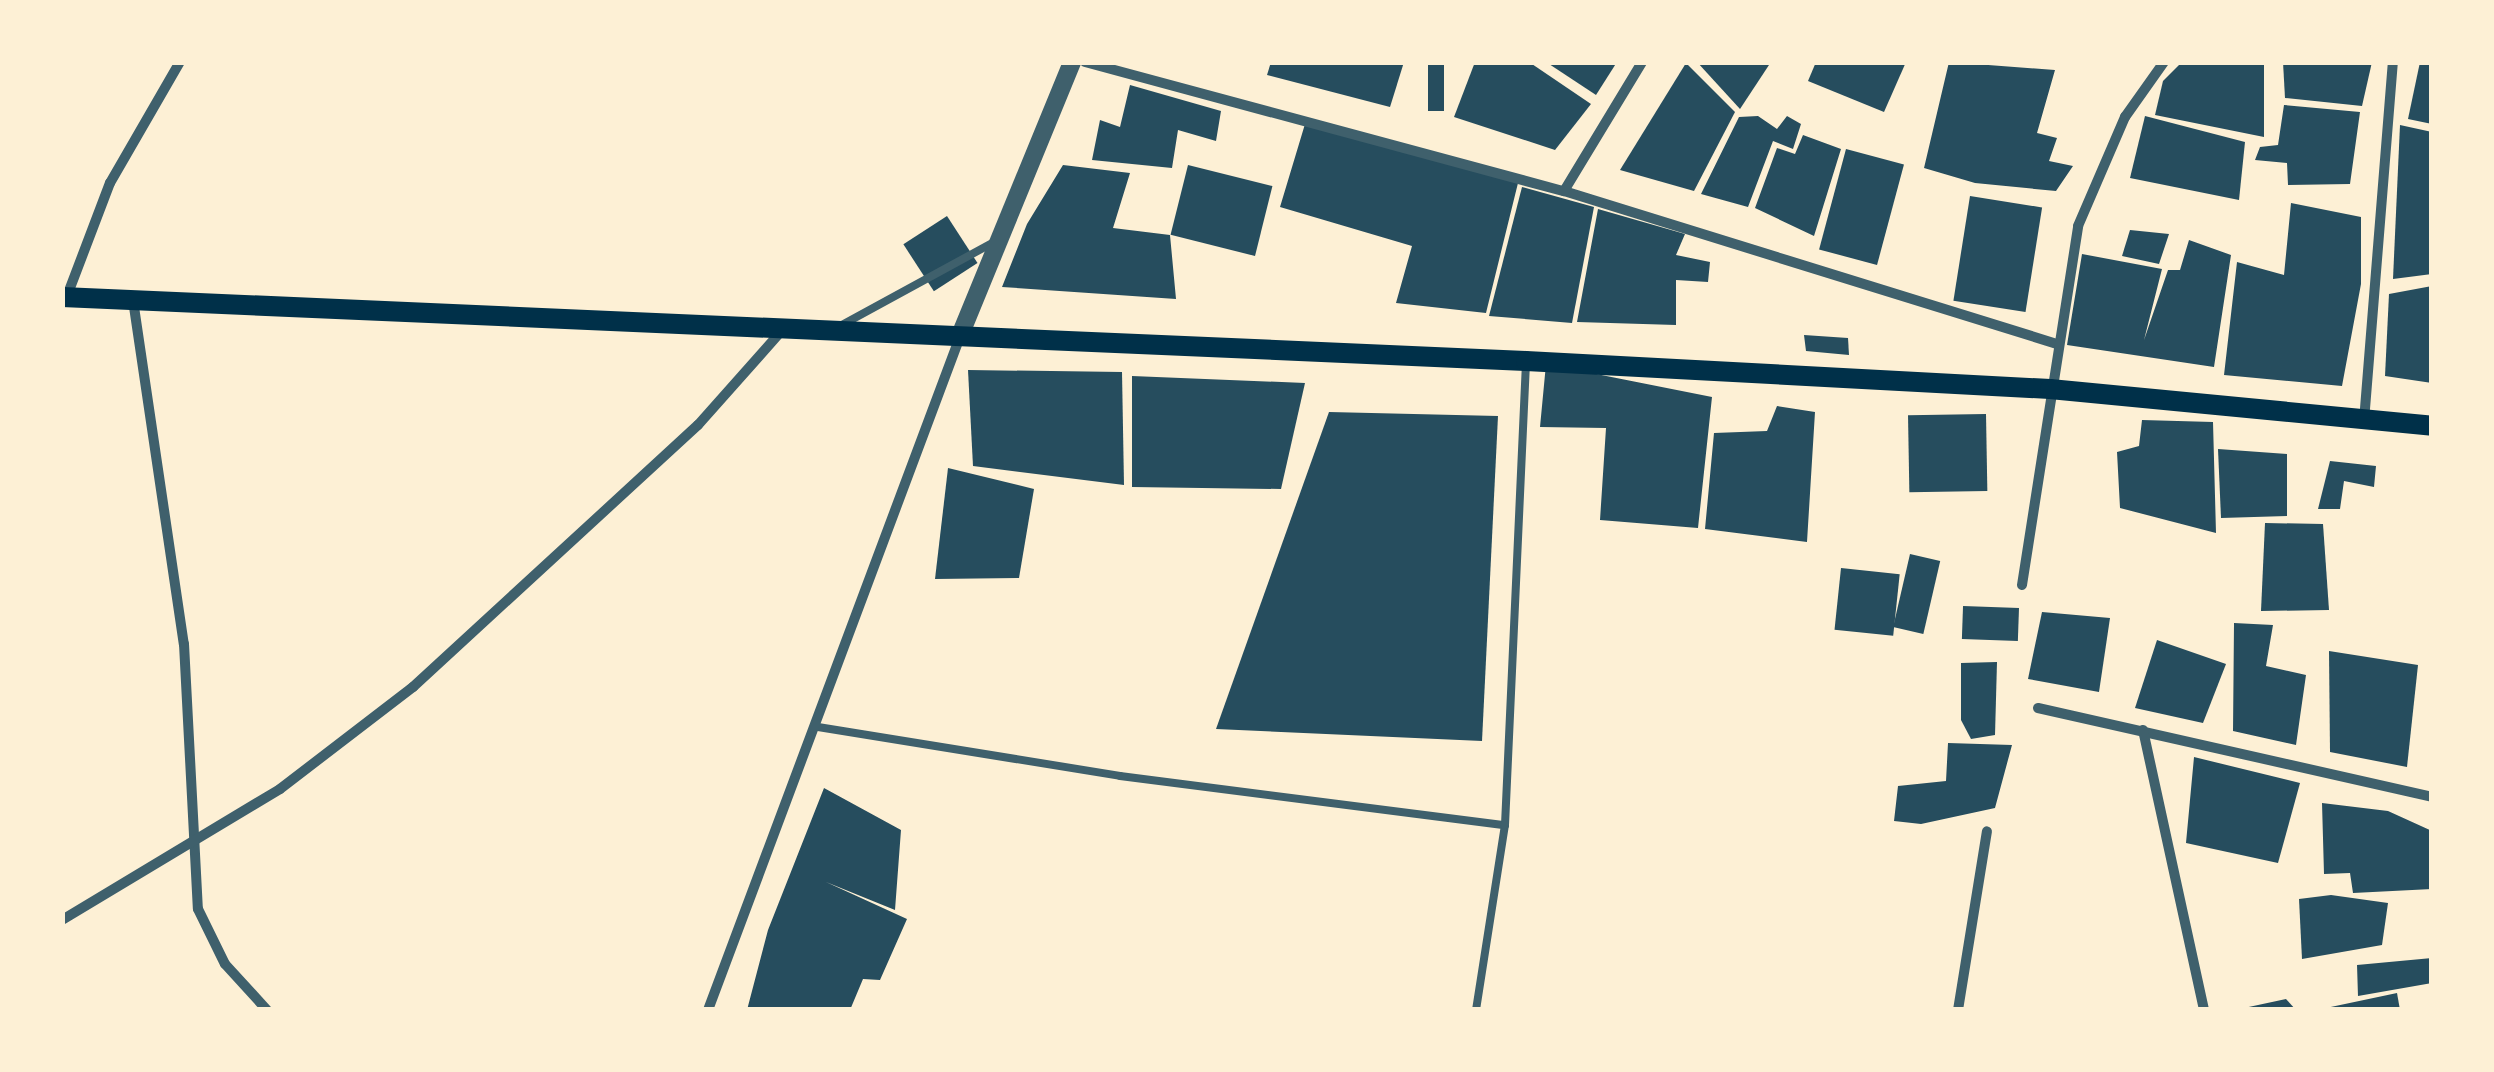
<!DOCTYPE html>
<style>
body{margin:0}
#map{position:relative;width:2494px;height:1072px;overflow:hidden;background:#fdf0d5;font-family:Inter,sans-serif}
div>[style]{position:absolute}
.building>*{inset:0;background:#264d5e;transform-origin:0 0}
.service>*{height:8px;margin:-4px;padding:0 4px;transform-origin:4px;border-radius:4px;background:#3f606c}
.minor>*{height:10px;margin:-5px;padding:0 5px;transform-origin:5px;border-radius:5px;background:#3f606c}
.tertiary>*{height:18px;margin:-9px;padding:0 9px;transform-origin:9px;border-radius:9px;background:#3f606c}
.secondary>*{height:20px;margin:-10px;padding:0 10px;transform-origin:10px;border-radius:10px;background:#003049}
span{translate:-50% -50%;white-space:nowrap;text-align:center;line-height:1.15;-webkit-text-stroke:10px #fdf0d5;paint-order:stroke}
.frame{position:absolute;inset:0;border:65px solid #fdf0d5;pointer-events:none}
</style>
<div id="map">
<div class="building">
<i style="clip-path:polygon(1271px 62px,1404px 62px,1390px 107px,1267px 75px)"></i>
<i style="left:1428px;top:62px;width:16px;height:49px"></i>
<i style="clip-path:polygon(1475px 62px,1529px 62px,1591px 104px,1555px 150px,1454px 117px)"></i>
<i style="clip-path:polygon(1546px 62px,1617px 62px,1596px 95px)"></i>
<i style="clip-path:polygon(1697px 62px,1762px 62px,1769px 65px,1740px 109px)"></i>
<i style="clip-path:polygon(1816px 62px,1906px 62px,1884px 112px,1808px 81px)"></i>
<i style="clip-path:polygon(1949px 62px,2055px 70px,2037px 133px,2057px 138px,2049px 161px,2073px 166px,2056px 191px,1975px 183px,1924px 168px)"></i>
<i style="clip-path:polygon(2182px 62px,2264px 62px,2264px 137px,2155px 115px,2163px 81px)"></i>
<i style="clip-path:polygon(2283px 62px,2372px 62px,2362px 106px,2285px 98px)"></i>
<i style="clip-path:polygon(2420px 62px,2432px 65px,2432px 124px,2408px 119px)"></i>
<i style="clip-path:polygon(1686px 63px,1735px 112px,1694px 191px,1620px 170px)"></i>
<i style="clip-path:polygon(1130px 85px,1221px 111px,1216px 141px,1178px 130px,1172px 168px,1092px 160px,1100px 120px,1120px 127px)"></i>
<i style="clip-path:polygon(2284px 105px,2360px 112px,2350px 184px,2288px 185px,2287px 163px,2255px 160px,2260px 147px,2278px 145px)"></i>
<i style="clip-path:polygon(1758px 116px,1777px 129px,1787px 116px,1801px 124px,1793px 149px,1773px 141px,1748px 207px,1701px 194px,1739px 117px)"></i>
<i style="clip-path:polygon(2145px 116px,2245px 142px,2239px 200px,2130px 178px)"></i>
<i style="clip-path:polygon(1305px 124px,1518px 183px,1486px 313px,1396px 303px,1412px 246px,1280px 207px)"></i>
<i style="clip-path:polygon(2400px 125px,2432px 132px,2432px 274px,2393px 279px)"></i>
<i style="clip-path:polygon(1803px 135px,1841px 149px,1814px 236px,1755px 208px,1777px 148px,1795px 154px)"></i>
<i style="left:1846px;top:149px;width:60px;height:104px;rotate:15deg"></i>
<i style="clip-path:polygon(1063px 165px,1130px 173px,1113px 228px,1170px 235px,1176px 299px,1002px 287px,1027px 224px)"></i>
<i style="left:1188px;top:165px;width:87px;height:72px;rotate:14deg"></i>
<i style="clip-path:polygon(1522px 187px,1594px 207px,1572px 323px,1489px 316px)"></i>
<i style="left:1970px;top:196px;width:73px;height:106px;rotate:9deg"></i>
<i style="clip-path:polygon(2291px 203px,2361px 217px,2361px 284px,2342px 386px,2224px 375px,2237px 262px,2284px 275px)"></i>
<i style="clip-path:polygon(1598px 209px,1685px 234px,1676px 255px,1710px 262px,1708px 282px,1676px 280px,1676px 325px,1577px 322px)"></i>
<i style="left:947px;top:216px;width:56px;height:52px;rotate:57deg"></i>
<i style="clip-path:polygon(2130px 230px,2169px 234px,2159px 264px,2122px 256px)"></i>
<i style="clip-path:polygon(2189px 240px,2231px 255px,2214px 367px,2067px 345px,2082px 254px,2162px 269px,2144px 340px,2168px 270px,2180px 270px)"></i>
<i style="clip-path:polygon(2432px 286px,2432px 383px,2385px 376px,2389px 294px)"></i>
<i style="clip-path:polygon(1804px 335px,1848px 338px,1849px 355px,1806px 351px)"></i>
<i style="clip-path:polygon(1546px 364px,1712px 397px,1698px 528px,1600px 520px,1606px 428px,1540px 427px)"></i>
<i style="clip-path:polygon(968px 370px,1122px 372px,1124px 485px,973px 466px)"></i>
<i style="clip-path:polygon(1132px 376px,1305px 383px,1281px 489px,1132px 487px)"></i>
<i style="clip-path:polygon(1777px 406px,1815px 412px,1807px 542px,1705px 529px,1714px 433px,1767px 431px)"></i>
<i style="clip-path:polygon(1329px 412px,1498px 416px,1482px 741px,1216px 729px)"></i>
<i style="left:1986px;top:414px;width:77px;height:78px;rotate:89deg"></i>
<i style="clip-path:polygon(2142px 420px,2213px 422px,2216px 533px,2120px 508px,2117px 452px,2139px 446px)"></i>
<i style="clip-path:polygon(2218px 449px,2287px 454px,2287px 516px,2221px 518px)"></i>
<i style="clip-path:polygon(2330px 461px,2376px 466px,2374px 487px,2344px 481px,2340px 509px,2318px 509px)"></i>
<i style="clip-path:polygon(948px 468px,1034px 489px,1019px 578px,935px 579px)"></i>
<i style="clip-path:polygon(2265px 523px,2323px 524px,2329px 610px,2261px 611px)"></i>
<i style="left:1910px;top:554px;width:31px;height:75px;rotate:13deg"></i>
<i style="left:1841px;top:568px;width:59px;height:62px;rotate:6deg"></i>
<i style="left:2019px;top:608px;width:33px;height:56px;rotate:92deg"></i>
<i style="clip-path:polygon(2042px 612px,2110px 618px,2099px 692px,2028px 679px)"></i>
<i style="clip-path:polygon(2234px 623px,2273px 625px,2266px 666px,2306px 675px,2296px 745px,2233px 731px)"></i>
<i style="clip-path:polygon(2157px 640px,2226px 664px,2203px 723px,2135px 708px)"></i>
<i style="clip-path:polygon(2329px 651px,2418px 665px,2407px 767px,2330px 752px)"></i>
<i style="clip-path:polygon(1997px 662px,1995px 735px,1971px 739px,1961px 720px,1961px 663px)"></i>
<i style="clip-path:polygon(1948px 743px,2012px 745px,1995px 808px,1921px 824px,1894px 821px,1898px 786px,1946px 781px)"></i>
<i style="clip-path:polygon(2194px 757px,2300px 783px,2278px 863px,2186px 843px)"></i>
<i style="clip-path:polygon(824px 788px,901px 830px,895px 910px,826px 882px,907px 919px,880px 980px,863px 979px,850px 1010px,747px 1010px,768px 930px)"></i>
<i style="clip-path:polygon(2322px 803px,2388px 811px,2432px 831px,2432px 889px,2353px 893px,2350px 873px,2324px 874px)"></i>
<i style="clip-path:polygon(2331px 895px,2388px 903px,2382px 945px,2302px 959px,2299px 899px)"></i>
<i style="clip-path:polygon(2432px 958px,2432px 983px,2358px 996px,2357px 965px)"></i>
<i style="clip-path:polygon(2397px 993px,2400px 1010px,2326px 1010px,2326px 1008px)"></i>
<i style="clip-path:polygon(2286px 999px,2296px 1010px,2245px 1010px,2244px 1008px)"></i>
</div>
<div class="service">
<i style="left:840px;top:326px;width:175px;rotate:-28.6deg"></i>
<i style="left:818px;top:727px;width:306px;rotate:9.2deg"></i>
<i style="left:1120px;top:776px;width:388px;rotate:7.3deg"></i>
<i style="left:1476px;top:1010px;width:187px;rotate:-81.1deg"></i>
<i style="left:1505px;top:825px;width:463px;rotate:-87.4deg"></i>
</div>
<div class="minor">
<i style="left:1085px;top:62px;width:496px;rotate:15.1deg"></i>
<i style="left:1564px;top:191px;width:516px;rotate:17.24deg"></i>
<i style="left:1564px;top:191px;width:151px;rotate:-58.8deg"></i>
<i style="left:67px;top:296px;width:121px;rotate:-69.2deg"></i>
<i style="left:110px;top:183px;width:140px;rotate:-60deg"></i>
<i style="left:133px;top:300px;width:348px;rotate:81.6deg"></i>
<i style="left:184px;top:644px;width:265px;rotate:87deg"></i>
<i style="left:198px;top:909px;width:61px;rotate:63.9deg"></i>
<i style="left:225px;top:964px;width:62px;rotate:47.6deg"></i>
<i style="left:2364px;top:421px;width:360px;rotate:-85.4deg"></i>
<i style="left:2022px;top:585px;width:363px;rotate:-81.1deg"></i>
<i style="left:2078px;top:226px;width:119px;rotate:-66.7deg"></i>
<i style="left:2125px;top:117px;width:67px;rotate:-54.7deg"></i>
<i style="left:2038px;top:708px;width:404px;rotate:12.7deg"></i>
<i style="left:2143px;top:730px;width:287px;rotate:77.7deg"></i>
<i style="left:62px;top:920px;width:254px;rotate:-31deg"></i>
<i style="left:280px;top:789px;width:168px;rotate:-37.5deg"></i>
<i style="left:413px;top:687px;width:387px;rotate:-42.6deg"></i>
<i style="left:698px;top:425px;width:130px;rotate:-48.4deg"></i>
<i style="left:708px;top:1010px;width:722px;rotate:-69.48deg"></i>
<i style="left:1958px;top:1010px;width:181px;rotate:-80.8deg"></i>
</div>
<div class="tertiary">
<i style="left:961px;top:333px;width:293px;rotate:-67.7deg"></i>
</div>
<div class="secondary">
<i style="left:62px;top:297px;width:1465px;rotate:2.5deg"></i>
<i style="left:1526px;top:361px;width:525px;rotate:3.06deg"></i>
<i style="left:2050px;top:389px;width:384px;rotate:5.5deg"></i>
</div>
<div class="frame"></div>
</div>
